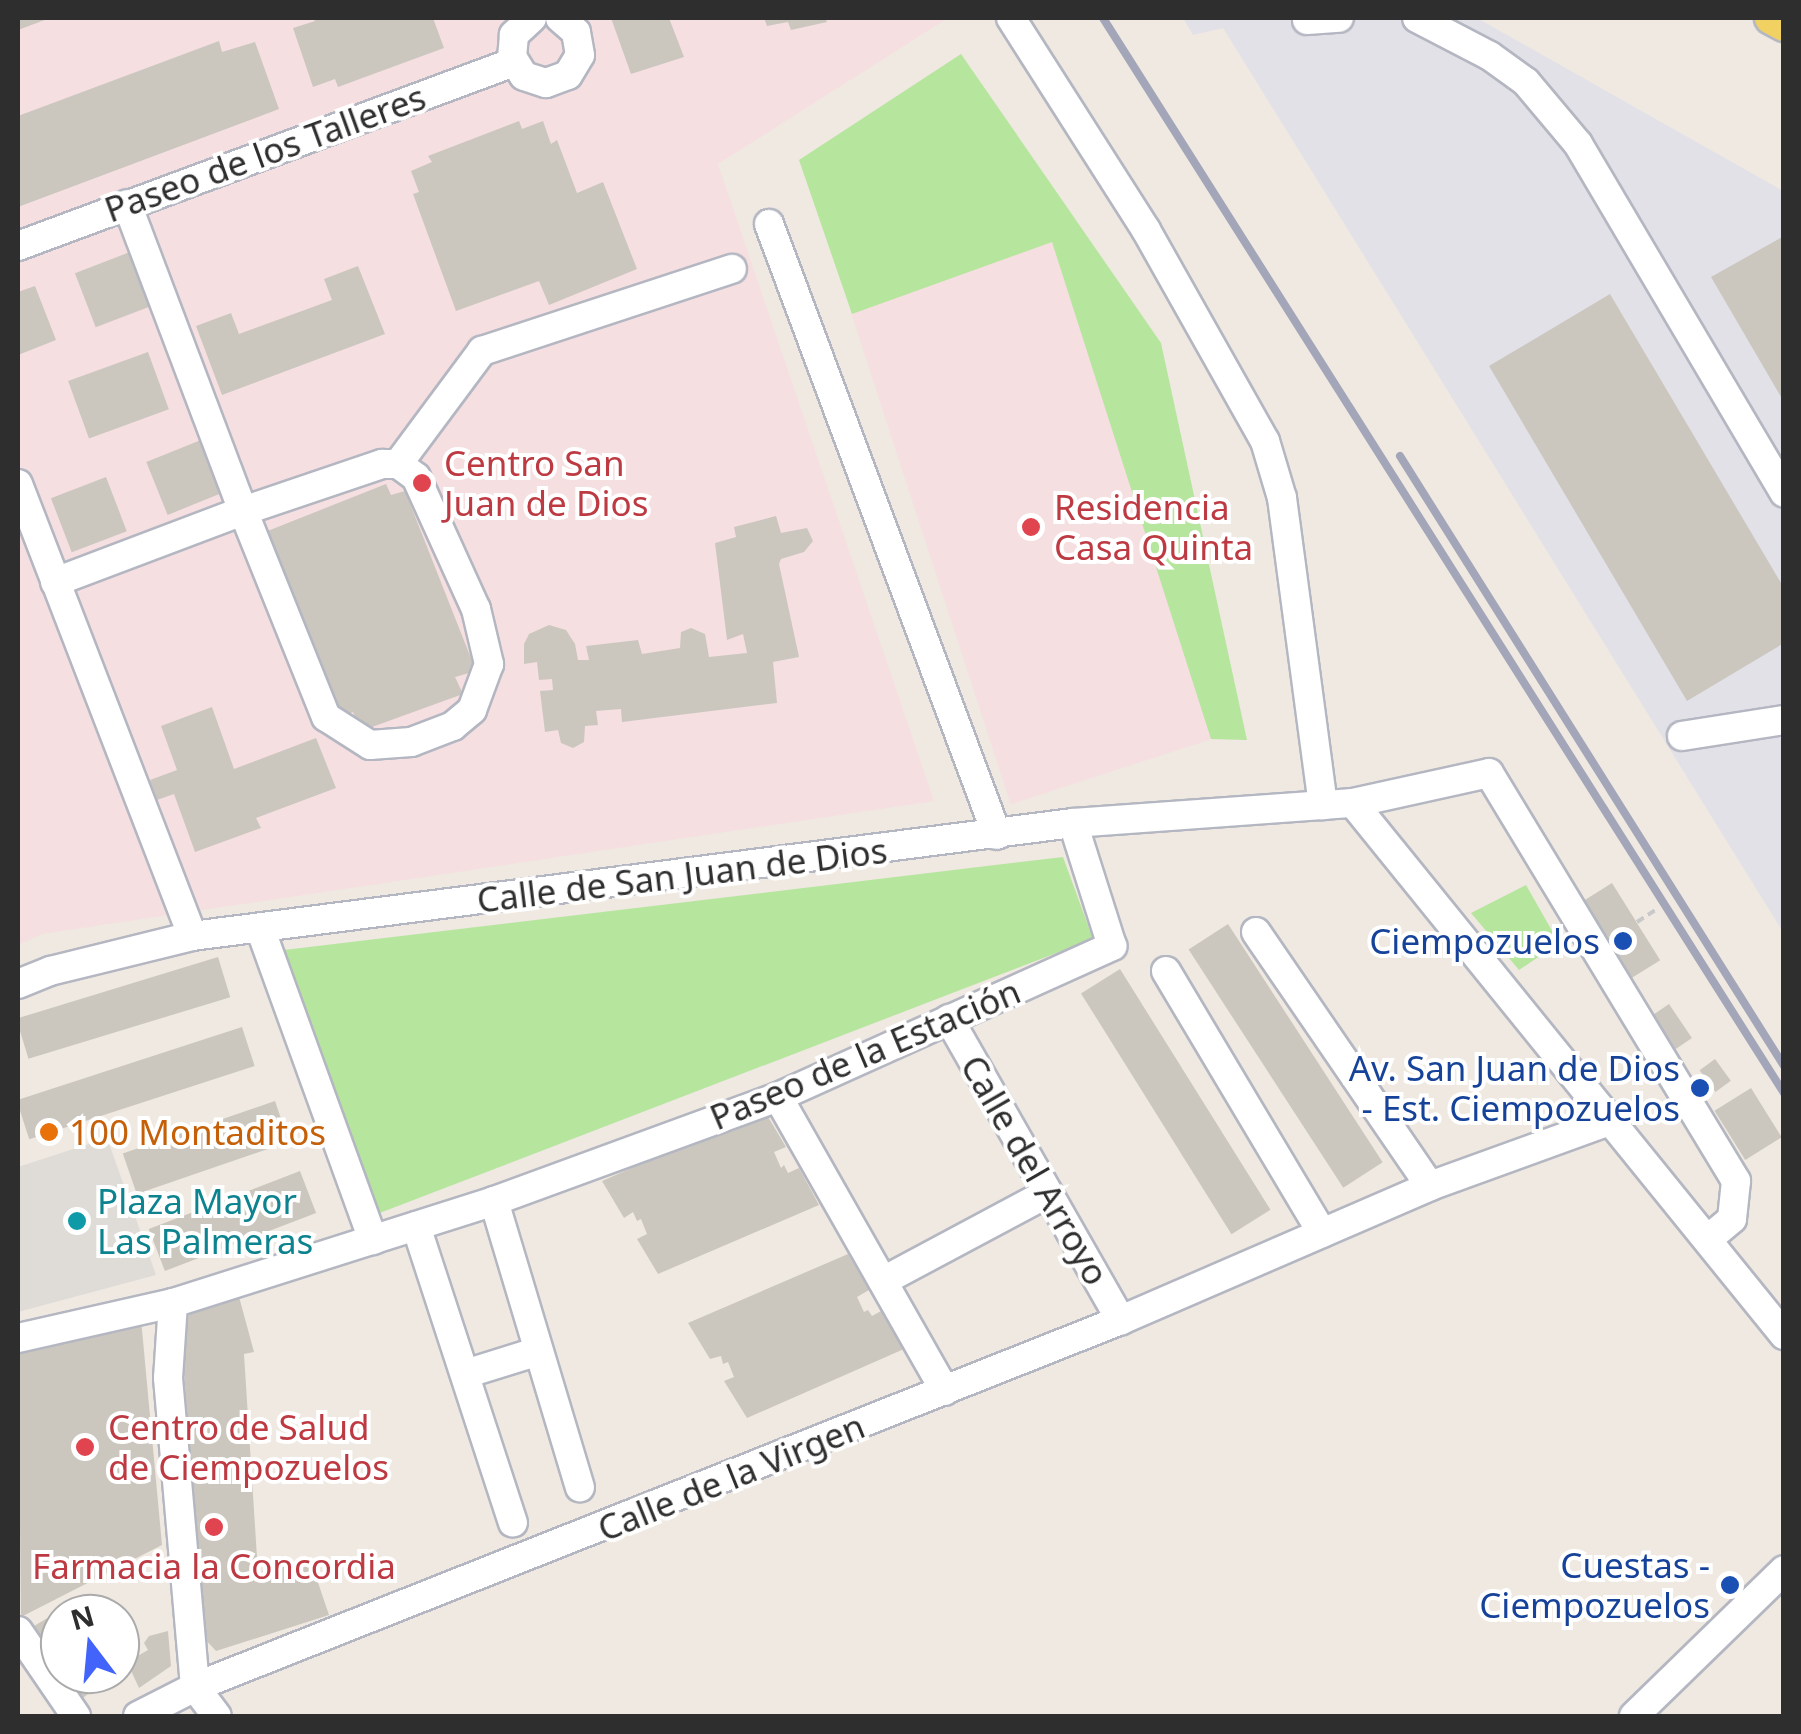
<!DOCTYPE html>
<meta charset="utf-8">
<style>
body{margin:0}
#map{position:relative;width:1801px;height:1734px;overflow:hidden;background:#efe9e1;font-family:"Noto Sans",sans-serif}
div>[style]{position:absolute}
.industrial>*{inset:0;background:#e3e1e8}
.medical>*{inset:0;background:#f5dfe0;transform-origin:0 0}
.green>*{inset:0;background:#b6e59e}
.plaza>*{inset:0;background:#dfdcd8}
.building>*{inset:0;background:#cbc7bf;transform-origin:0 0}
.path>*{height:4px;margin-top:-2px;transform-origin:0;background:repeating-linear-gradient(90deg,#c9c9c9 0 8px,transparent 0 13px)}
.roads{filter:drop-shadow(2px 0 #b4b7c1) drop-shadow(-2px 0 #b4b7c1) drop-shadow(0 2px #b4b7c1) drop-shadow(0 -2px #b4b7c1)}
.minor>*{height:28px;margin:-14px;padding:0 14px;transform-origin:14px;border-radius:14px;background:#fff}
.major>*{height:32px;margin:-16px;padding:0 16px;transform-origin:16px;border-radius:16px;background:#f2d163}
.rail>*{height:8px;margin:-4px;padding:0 4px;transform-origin:4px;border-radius:4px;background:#a3a6b8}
.dots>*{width:28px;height:28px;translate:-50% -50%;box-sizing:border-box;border:5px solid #fff;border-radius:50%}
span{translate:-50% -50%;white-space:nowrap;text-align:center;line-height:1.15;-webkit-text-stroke:8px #fff;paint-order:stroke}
.street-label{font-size:35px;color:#2e2e2e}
.health-label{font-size:35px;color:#be3a42}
.left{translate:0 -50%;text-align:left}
.transit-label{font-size:35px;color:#164399}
.right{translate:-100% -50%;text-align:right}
.food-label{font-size:35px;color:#c56008}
.culture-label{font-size:35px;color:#0d838f}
.frame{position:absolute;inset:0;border:20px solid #2e2e2e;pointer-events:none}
.north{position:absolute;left:40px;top:1594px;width:100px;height:100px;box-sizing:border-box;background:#fff;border:2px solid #ababab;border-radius:50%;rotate:344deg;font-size:28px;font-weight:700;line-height:40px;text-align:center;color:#2e2e2e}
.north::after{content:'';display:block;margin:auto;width:35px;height:45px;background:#4264fb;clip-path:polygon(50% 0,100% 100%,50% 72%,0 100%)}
</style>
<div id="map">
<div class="industrial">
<i style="clip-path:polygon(1183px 18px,1477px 18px,1783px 191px,1783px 932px,1223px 28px,1193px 35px)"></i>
</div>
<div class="medical">
<i style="clip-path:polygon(18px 18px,948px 18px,718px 164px,934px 801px,42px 934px,18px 945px)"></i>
<i style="left:1052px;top:242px;width:522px;height:213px;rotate:72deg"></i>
</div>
<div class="green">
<i style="clip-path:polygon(961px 54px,1161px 343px,1247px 740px,1211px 739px,1052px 242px,852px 314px,799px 160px)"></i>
<i style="clip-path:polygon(1063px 857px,1093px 939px,377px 1214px,284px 950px)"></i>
<i style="clip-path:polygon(1526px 885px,1559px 943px,1519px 970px,1471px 913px)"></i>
</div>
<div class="plaza">
<i style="clip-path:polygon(107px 1138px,156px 1275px,18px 1312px,18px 1167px)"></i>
</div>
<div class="building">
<i style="clip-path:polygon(18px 18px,50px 18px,18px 30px)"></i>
<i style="clip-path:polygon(313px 18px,433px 18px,444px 48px,338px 87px,335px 79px,313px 87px,293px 28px,315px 21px)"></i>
<i style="clip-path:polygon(611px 18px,669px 18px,684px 57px,631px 74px)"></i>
<i style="clip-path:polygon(764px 18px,825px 18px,827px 22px,791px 30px,788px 22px,767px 26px)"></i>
<i style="clip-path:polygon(219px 41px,222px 52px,255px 42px,279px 109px,18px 207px,18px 116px)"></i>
<i style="clip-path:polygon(519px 121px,522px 129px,543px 121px,551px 144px,557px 140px,577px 193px,603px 182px,637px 269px,549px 305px,539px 281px,456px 311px,413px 194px,419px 192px,411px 171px,432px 162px,428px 156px)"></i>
<i style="clip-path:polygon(1784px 236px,1784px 402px,1711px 277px)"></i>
<i style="left:130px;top:252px;width:58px;height:59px;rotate:69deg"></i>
<i style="clip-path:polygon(358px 266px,385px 334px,222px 395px,196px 326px,231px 313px,239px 334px,332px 300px,324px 279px)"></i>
<i style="clip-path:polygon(35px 286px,56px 340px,18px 355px,18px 292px)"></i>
<i style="clip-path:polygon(1610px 294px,1784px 588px,1784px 643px,1687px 701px,1489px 366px)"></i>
<i style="left:148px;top:352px;width:61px;height:85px;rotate:70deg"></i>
<i style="left:201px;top:440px;width:57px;height:59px;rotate:68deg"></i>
<i style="left:106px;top:477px;width:58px;height:59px;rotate:69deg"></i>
<i style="clip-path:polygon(386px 484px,391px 495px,405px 491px,476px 671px,455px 677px,463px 694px,361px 731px,353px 712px,336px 719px,265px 532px)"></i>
<i style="clip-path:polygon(776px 516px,781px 533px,807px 528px,813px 541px,804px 552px,781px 559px,779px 564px,799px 657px,773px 662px,777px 703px,622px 722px,621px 709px,596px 711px,598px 725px,585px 726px,584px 742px,573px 748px,561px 743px,558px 730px,545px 732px,540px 691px,553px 690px,552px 679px,539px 680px,537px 662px,524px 664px,524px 644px,529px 634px,549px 625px,566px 630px,575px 644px,578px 660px,589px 660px,586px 646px,638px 640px,642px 654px,680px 648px,681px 632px,691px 628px,705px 634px,709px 657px,747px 653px,743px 634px,727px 640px,715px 543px,736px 537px,734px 527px)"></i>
<i style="clip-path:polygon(212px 707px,234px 769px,316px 738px,336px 788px,256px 818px,261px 828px,195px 852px,174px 794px,157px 800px,150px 780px,177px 770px,161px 726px)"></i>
<i style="left:1612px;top:883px;width:91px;height:39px;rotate:58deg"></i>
<i style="left:1228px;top:924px;width:284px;height:47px;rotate:57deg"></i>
<i style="left:218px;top:957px;width:42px;height:211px;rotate:73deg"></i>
<i style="left:1120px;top:969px;width:284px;height:46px;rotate:58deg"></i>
<i style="left:1669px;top:1004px;width:41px;height:24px;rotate:56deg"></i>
<i style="left:242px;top:1027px;width:41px;height:237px;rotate:72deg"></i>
<i style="left:1715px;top:1059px;width:27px;height:19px;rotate:54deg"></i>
<i style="left:1751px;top:1088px;width:58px;height:43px;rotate:58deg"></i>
<i style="left:275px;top:1101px;width:43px;height:161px;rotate:71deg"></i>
<i style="clip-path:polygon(764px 1110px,786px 1147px,774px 1152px,781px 1168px,784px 1165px,788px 1173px,799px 1168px,819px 1205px,658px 1274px,637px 1239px,647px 1234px,641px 1219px,637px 1221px,633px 1212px,624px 1218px,602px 1181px)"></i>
<i style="left:300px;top:1171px;width:45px;height:162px;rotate:69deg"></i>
<i style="clip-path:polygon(848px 1254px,869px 1290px,857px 1297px,864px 1312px,868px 1310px,872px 1316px,881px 1311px,904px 1349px,747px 1418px,724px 1381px,734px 1377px,728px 1362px,723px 1364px,721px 1356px,710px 1359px,688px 1323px)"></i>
<i style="clip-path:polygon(238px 1293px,254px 1352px,244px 1354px,258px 1573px,309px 1556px,329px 1615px,216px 1651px,202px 1636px,181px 1327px,196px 1305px)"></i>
<i style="clip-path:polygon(141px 1319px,162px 1545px,21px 1617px,18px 1348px)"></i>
<i style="clip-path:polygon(56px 1613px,60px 1619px,60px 1672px,29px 1629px)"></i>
<i style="clip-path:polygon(168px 1631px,171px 1666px,139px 1688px,127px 1662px,148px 1650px,144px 1643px,149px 1636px)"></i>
<i style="clip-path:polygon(62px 1674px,97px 1674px,103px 1683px,80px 1700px)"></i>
</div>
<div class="path">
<i style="left:1637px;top:922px;width:24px;rotate:-33deg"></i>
</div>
<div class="roads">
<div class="minor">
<i style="left:532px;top:18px;width:25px;rotate:137deg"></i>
<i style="left:514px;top:35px;width:22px;rotate:95deg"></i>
<i style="left:512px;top:57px;width:22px;rotate:58deg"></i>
<i style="left:524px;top:76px;width:23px;rotate:18deg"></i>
<i style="left:546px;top:83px;width:23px;rotate:-20deg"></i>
<i style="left:568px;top:75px;width:23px;rotate:-59deg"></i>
<i style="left:580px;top:55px;width:23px;rotate:-100deg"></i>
<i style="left:576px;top:32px;width:21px;rotate:-139deg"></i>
<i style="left:1011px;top:18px;width:251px;rotate:57.5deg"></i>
<i style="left:1146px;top:230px;width:242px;rotate:60.6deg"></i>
<i style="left:1265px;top:441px;width:59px;rotate:73.4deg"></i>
<i style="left:1282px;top:498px;width:310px;rotate:82.4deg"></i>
<i style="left:1417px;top:18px;width:82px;rotate:27.5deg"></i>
<i style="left:1490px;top:56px;width:44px;rotate:35.8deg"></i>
<i style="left:1526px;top:82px;width:81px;rotate:50deg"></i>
<i style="left:1578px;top:144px;width:405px;rotate:59.4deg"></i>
<i style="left:1307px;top:20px;width:32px;rotate:-4deg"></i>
<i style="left:769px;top:224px;width:652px;rotate:69.54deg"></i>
<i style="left:18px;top:246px;width:529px;rotate:-20.35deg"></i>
<i style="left:398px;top:464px;width:141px;rotate:-53.4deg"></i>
<i style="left:482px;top:351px;width:263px;rotate:-18.2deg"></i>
<i style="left:18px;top:484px;width:484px;rotate:68.9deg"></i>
<i style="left:55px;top:582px;width:201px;rotate:-20.7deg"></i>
<i style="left:243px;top:511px;width:147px;rotate:-18.7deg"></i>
<i style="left:382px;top:464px;width:16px"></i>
<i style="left:398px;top:464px;width:22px;rotate:36deg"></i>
<i style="left:416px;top:477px;width:145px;rotate:65.6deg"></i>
<i style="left:476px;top:609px;width:57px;rotate:76.7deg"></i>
<i style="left:489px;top:664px;width:49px;rotate:110.3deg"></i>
<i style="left:472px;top:710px;width:25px;rotate:140deg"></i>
<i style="left:453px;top:726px;width:45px;rotate:159.1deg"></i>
<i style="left:411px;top:742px;width:41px;rotate:175.8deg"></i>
<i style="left:370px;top:745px;width:52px;rotate:-147.5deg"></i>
<i style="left:326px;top:717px;width:222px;rotate:-111.9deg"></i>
<i style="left:243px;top:511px;width:328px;rotate:-110.7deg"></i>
<i style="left:1682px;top:736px;width:103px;rotate:-8.9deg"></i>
<i style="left:1353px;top:803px;width:685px;rotate:50.99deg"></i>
<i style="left:260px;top:928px;width:332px;rotate:70.1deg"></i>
<i style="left:1256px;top:932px;width:308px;rotate:55.6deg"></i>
<i style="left:1166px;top:971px;width:305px;rotate:59.2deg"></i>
<i style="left:18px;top:984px;width:35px;rotate:-22deg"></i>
<i style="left:50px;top:971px;width:146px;rotate:-13.8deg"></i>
<i style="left:192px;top:936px;width:888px;rotate:-7.31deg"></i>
<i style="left:1073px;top:823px;width:281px;rotate:-4.1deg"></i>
<i style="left:1353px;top:803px;width:139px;rotate:-12.4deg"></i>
<i style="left:1489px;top:773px;width:477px;rotate:58.8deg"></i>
<i style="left:1736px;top:1181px;width:38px;rotate:96deg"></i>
<i style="left:1732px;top:1219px;width:30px;rotate:140deg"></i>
<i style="left:949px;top:1019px;width:347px;rotate:60.3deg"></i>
<i style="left:778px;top:1097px;width:338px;rotate:60.4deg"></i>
<i style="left:494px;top:1201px;width:299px;rotate:73.3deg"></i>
<i style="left:416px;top:1226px;width:312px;rotate:71.9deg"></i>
<i style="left:883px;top:1281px;width:187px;rotate:-28.1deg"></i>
<i style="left:173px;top:1303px;width:75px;rotate:93.8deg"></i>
<i style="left:168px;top:1378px;width:310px;rotate:85deg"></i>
<i style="left:195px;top:1687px;width:36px;rotate:53deg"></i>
<i style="left:18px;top:1338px;width:159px;rotate:-12.7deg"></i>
<i style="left:173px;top:1303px;width:337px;rotate:-17.6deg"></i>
<i style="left:494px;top:1201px;width:302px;rotate:-20.1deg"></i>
<i style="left:778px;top:1097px;width:367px;rotate:-24.3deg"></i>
<i style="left:1112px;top:946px;width:129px;rotate:-107.6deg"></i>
<i style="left:465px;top:1374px;width:77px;rotate:-17.3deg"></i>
<i style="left:18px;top:1631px;width:103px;rotate:55.7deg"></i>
<i style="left:138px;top:1716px;width:64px;rotate:-27deg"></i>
<i style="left:195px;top:1687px;width:996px;rotate:-21.62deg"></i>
<i style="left:1121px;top:1320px;width:337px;rotate:-23.4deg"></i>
<i style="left:1430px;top:1186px;width:194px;rotate:-19.9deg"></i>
<i style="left:1634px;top:1716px;width:209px;rotate:-44.2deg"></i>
</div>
<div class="major">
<i style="left:1771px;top:18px;width:15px;rotate:28deg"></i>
</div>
</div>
<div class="rail">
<i style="left:1103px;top:18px;width:1273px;rotate:57.65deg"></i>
<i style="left:1400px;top:456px;width:721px;rotate:57.81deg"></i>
</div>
<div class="dots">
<i style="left:422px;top:483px;background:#e0444e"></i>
<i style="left:1031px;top:527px;background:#e0444e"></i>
<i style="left:1623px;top:941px;background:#1a4fb4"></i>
<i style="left:1700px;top:1088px;background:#1a4fb4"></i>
<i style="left:49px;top:1132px;background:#e8710a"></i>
<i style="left:77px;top:1221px;background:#0f9aa8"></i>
<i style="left:85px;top:1447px;background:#e0444e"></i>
<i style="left:214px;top:1527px;background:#e0444e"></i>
<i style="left:1730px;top:1585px;background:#1a4fb4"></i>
</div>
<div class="street-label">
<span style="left:265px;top:153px;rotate:-20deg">Paseo de los Talleres</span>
<span style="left:682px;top:875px;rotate:-7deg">Calle de San Juan de Dios</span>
<span style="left:865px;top:1054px;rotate:-23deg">Paseo de la Estación</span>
<span style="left:1035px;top:1170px;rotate:60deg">Calle del Arroyo</span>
<span style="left:731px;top:1477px;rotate:-22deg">Calle de la Virgen</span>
</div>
<div class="health-label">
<span class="left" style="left:444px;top:483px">Centro San<br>Juan de Dios</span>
<span class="left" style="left:1054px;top:527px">Residencia<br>Casa Quinta</span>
<span class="left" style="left:108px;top:1447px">Centro de Salud<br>de Ciempozuelos</span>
<span style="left:214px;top:1566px">Farmacia la Concordia</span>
</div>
<div class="transit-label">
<span class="right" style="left:1600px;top:941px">Ciempozuelos</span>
<span class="right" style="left:1680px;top:1088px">Av. San Juan de Dios<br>- Est. Ciempozuelos</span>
<span class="right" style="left:1710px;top:1585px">Cuestas -<br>Ciempozuelos</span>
</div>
<div class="food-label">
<span class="left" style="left:69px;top:1132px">100 Montaditos</span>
</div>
<div class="culture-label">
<span class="left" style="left:97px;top:1221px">Plaza Mayor<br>Las Palmeras</span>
</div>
<div class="frame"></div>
<div class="north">N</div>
</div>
